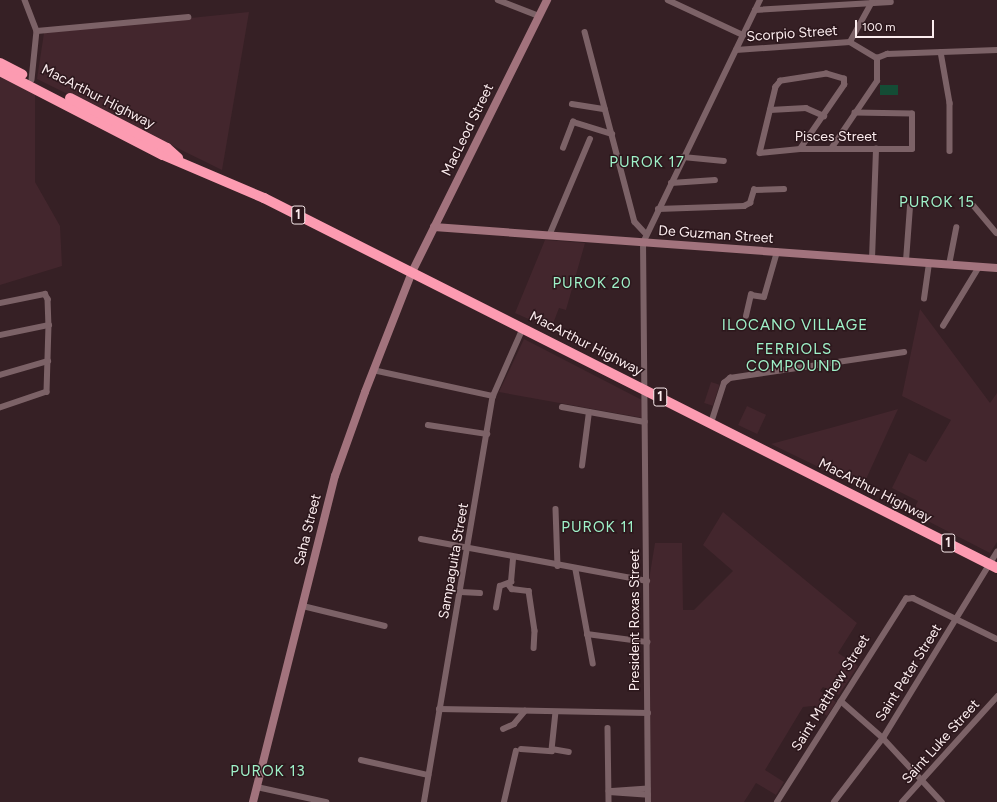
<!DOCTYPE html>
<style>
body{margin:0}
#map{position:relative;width:997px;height:802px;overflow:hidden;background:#362025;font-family:Figtree,sans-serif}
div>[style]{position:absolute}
.built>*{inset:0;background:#43262d;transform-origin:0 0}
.green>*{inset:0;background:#144c35;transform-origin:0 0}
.street>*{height:5.5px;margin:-2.75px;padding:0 2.75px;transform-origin:2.75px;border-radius:2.75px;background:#7c6267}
.secondary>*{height:8px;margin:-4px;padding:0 4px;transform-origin:4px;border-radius:4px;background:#a2737d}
.highway>*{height:10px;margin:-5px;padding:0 5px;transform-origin:5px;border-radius:5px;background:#fc9bb1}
span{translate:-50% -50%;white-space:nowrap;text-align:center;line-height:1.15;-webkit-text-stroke:3px #2c171c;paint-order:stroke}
.shield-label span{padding:1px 3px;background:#2c171c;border:1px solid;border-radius:3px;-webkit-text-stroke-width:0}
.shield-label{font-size:13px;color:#fbecee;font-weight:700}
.street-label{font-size:14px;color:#fbecee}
.neighbourhood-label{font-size:15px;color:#9ff2c9;letter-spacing:1px}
.scale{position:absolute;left:855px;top:20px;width:79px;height:18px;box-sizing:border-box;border:2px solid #fbecee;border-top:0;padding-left:5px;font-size:12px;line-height:14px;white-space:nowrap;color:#fbecee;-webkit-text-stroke:3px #2c171c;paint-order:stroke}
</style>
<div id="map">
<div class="built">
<i style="clip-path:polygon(249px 12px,222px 170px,37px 79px,44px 33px)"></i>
<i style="clip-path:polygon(0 74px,35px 91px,35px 182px,60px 226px,62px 266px,0 285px)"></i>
<i style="clip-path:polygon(545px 240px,585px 243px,566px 310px,559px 308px,551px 329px,515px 313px)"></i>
<i style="clip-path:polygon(920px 309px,990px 403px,997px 393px,997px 542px,990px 553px,912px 513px,918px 501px,892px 488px,909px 453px,926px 462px,951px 420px,902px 396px)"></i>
<i style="clip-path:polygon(524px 339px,642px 400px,643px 418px,499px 392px)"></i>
<i style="left:711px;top:382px;width:9px;height:22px;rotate:18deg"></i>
<i style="left:747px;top:406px;width:21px;height:21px;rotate:25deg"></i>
<i style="clip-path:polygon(898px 409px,862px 488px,771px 444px,834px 427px)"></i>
<i style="clip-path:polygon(723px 512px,857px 623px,838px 653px,858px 666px,839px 695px,823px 687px,820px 691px,836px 702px,827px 716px,812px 706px,803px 707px,765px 770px,784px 782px,776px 795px,756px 783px,744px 802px,651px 802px,649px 580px,655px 543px,682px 543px,683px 610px,694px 610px,733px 571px,703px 545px)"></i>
</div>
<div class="green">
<i style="left:898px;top:85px;width:10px;height:18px;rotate:90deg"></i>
</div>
<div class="street">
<i style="left:25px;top:0;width:33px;rotate:69deg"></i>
<i style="left:37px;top:31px;width:49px;rotate:95.8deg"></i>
<i style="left:498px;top:0;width:44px;rotate:21.3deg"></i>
<i style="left:668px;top:0;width:83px;rotate:25deg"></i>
<i style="left:755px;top:10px;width:136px;rotate:-3.4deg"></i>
<i style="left:37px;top:31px;width:152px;rotate:-5.3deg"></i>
<i style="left:585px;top:32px;width:196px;rotate:75.3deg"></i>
<i style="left:635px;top:222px;width:16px;rotate:47deg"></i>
<i style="left:850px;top:42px;width:46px;rotate:-61.2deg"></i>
<i style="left:736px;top:50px;width:114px;rotate:-4deg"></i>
<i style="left:850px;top:42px;width:31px;rotate:31deg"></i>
<i style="left:941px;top:52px;width:52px;rotate:80deg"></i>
<i style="left:950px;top:103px;width:48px;rotate:90deg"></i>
<i style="left:877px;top:58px;width:11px;rotate:-22deg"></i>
<i style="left:887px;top:54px;width:110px;rotate:-2.1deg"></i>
<i style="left:572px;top:104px;width:33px;rotate:9deg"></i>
<i style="left:770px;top:110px;width:36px;rotate:-3deg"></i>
<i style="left:806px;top:108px;width:20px;rotate:24deg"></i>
<i style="left:563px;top:148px;width:28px;rotate:-69deg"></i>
<i style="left:573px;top:122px;width:41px;rotate:17.1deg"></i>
<i style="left:800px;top:149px;width:78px;rotate:-55.5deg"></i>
<i style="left:844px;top:85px;width:6px;rotate:-90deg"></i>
<i style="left:844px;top:79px;width:18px;rotate:-164deg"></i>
<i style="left:827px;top:74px;width:47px;rotate:171.3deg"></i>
<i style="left:781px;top:81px;width:8px;rotate:130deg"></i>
<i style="left:776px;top:87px;width:68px;rotate:103.6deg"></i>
<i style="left:760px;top:153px;width:40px;rotate:-5.7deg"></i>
<i style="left:800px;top:149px;width:112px"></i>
<i style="left:912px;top:149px;width:35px;rotate:-90deg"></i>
<i style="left:912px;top:114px;width:57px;rotate:-179deg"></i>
<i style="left:831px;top:149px;width:82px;rotate:-55.9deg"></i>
<i style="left:877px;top:81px;width:23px;rotate:-90deg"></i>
<i style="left:683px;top:157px;width:41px;rotate:5.6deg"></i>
<i style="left:671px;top:183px;width:44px;rotate:-3.9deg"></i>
<i style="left:974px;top:206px;width:35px;rotate:50deg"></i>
<i style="left:658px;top:209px;width:86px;rotate:-2deg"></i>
<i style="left:744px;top:206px;width:7px;rotate:-27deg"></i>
<i style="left:750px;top:203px;width:14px;rotate:-73deg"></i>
<i style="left:754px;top:190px;width:30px;rotate:-2deg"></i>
<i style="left:549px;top:236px;width:105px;rotate:-67.1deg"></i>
<i style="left:872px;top:259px;width:110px;rotate:-87.9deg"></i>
<i style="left:906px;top:261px;width:55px;rotate:-85.8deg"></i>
<i style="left:949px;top:265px;width:38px;rotate:-79deg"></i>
<i style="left:924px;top:299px;width:36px;rotate:-82deg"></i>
<i style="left:0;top:303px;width:46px;rotate:-11.3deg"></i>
<i style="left:45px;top:294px;width:6px;rotate:59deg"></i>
<i style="left:48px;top:299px;width:26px;rotate:88deg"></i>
<i style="left:49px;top:325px;width:67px;rotate:91.7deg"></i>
<i style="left:47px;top:392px;width:50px;rotate:161.2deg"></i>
<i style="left:746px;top:316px;width:22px;rotate:-77deg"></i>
<i style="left:751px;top:295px;width:13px;rotate:9deg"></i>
<i style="left:764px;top:297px;width:47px;rotate:-73.9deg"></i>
<i style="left:943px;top:326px;width:69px;rotate:-58.6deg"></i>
<i style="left:0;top:335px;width:50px;rotate:-11.5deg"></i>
<i style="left:373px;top:370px;width:123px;rotate:12.2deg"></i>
<i style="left:0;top:375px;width:50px;rotate:-16.3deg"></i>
<i style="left:562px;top:407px;width:84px;rotate:10.2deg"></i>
<i style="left:711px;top:423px;width:42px;rotate:-72deg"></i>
<i style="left:724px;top:383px;width:8px;rotate:-40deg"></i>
<i style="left:730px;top:378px;width:176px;rotate:-8.5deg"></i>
<i style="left:428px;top:425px;width:60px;rotate:8.7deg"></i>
<i style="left:582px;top:466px;width:54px;rotate:-82.6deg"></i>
<i style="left:556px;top:509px;width:57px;rotate:88deg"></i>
<i style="left:421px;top:539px;width:230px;rotate:10.5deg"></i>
<i style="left:576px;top:570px;width:95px;rotate:79.6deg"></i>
<i style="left:509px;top:585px;width:5px;rotate:53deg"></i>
<i style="left:512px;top:589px;width:17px;rotate:7deg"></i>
<i style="left:529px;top:591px;width:40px;rotate:81.5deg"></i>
<i style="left:535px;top:631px;width:17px;rotate:93deg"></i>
<i style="left:461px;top:592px;width:19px;rotate:3deg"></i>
<i style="left:303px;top:606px;width:84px;rotate:13.7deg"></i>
<i style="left:496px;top:608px;width:22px;rotate:-80deg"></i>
<i style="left:500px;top:586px;width:12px;rotate:-20deg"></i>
<i style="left:511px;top:582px;width:25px;rotate:-85deg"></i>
<i style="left:587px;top:634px;width:61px;rotate:7.6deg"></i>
<i style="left:841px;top:701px;width:56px;rotate:41.4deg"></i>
<i style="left:883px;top:738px;width:87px;rotate:47.3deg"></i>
<i style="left:439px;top:709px;width:209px;rotate:1.1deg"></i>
<i style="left:556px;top:712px;width:37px;rotate:96deg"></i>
<i style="left:552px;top:749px;width:17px;rotate:10deg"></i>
<i style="left:608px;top:728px;width:74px;rotate:89.2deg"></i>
<i style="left:503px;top:729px;width:12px;rotate:-24deg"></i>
<i style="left:514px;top:724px;width:17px;rotate:-50deg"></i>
<i style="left:521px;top:749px;width:31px;rotate:4deg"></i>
<i style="left:361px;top:760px;width:69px;rotate:12.6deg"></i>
<i style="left:257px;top:787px;width:71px;rotate:12.3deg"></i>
<i style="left:648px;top:789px;width:39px;rotate:176deg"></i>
<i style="left:609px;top:792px;width:39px;rotate:4deg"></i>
<i style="left:424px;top:802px;width:412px;rotate:-80.4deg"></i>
<i style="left:493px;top:396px;width:74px;rotate:-66.2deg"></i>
<i style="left:504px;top:802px;width:52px;rotate:-76.8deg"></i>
<i style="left:648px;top:802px;width:559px;rotate:-90.51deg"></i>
<i style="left:643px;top:243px;width:270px;rotate:-64.3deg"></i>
<i style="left:777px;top:802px;width:241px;rotate:-57.6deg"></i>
<i style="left:906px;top:599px;width:7px;rotate:-8deg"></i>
<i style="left:913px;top:598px;width:93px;rotate:26deg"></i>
<i style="left:834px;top:802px;width:81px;rotate:-52.6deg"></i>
<i style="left:883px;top:738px;width:218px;rotate:-58.5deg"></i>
<i style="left:902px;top:802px;width:142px;rotate:-47.9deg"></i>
</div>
<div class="secondary">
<i style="left:434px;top:227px;width:564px;rotate:4.17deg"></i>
<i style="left:253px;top:802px;width:336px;rotate:-75.9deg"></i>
<i style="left:335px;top:476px;width:89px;rotate:-70.3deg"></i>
<i style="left:365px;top:392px;width:129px;rotate:-68.6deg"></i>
<i style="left:412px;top:272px;width:304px;rotate:-63.6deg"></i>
</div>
<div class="highway">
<i style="left:0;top:63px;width:25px;rotate:27deg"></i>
<i style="left:0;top:71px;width:183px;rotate:27.3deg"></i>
<i style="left:163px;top:155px;width:110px;rotate:23.1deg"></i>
<i style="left:264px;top:198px;width:821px;rotate:26.78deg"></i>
<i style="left:70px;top:98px;width:109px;rotate:27.3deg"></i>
<i style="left:167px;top:148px;width:15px;rotate:42deg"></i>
</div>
<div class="shield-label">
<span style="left:298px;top:215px">1</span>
<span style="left:660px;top:397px">1</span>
<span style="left:948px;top:543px">1</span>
</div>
<div class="street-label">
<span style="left:792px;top:34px;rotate:-4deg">Scorpio Street</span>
<span style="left:98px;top:97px;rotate:27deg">MacArthur Highway</span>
<span style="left:468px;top:130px;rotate:-64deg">MacLeod Street</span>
<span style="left:836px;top:137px">Pisces Street</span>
<span style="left:716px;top:235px;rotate:4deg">De Guzman Street</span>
<span style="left:586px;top:344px;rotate:27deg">MacArthur Highway</span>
<span style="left:875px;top:491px;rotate:27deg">MacArthur Highway</span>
<span style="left:308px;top:530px;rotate:-76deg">Saha Street</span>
<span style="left:454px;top:561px;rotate:-80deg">Sampaguita Street</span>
<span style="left:635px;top:620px;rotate:-90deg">President Roxas Street</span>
<span style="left:909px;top:673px;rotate:-58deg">Saint Peter Street</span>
<span style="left:831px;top:693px;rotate:-58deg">Saint Matthew Street</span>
<span style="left:941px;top:742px;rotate:-48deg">Saint Luke Street</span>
</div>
<div class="neighbourhood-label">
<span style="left:647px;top:163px">PUROK 17</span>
<span style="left:937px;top:203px">PUROK 15</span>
<span style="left:592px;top:284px">PUROK 20</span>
<span style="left:795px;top:326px">ILOCANO VILLAGE</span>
<span style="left:794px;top:358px">FERRIOLS<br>COMPOUND</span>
<span style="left:598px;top:528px">PUROK 11</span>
<span style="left:268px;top:772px">PUROK 13</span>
</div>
<div class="scale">100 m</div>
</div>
